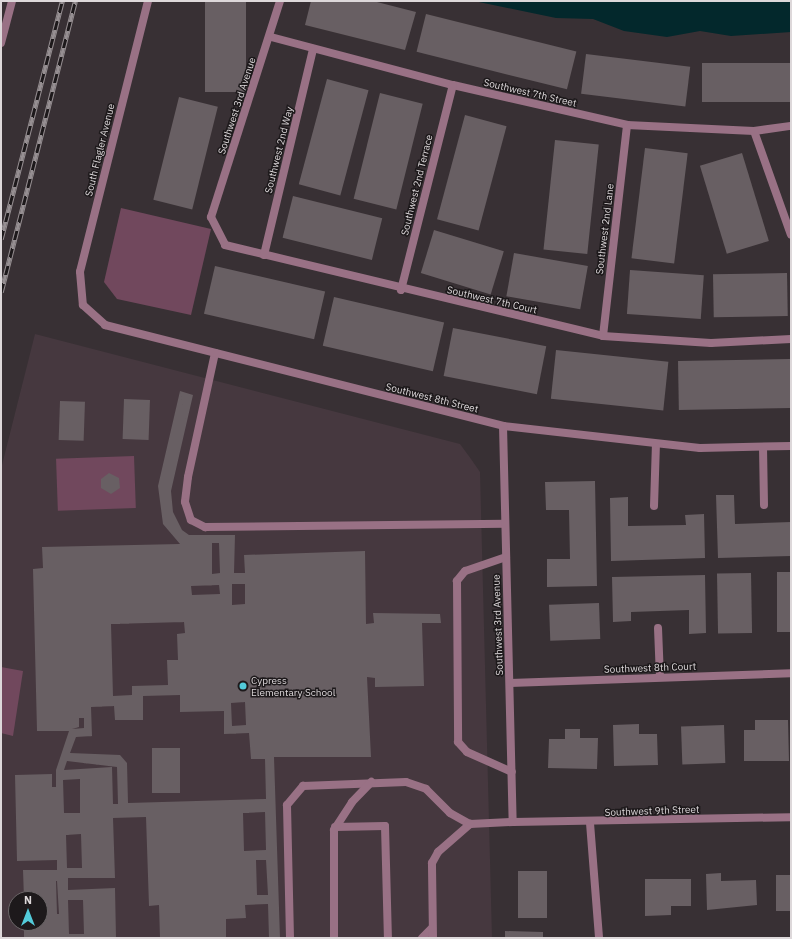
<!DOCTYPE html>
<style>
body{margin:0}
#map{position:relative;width:792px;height:939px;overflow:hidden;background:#383034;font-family:"IBM Plex Sans",sans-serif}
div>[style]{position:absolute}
.built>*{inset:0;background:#46383f}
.green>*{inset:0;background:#71485d;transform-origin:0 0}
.water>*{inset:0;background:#03282c}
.building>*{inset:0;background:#685f63;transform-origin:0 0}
.service>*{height:8px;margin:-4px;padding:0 4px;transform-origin:4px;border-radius:4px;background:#997185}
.minor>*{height:8px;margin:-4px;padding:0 4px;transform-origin:4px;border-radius:4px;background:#997185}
.rail>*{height:4.5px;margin-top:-2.25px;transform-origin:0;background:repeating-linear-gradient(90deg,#1d191b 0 9px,#968f92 0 18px);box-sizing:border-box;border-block:1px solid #968f92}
.dots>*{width:11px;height:11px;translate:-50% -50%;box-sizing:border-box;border:2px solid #1d191b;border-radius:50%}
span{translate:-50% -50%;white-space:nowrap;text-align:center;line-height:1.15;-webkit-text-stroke:3px #1d191b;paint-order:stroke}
.street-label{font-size:10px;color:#ddd8da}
.poi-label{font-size:10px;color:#ddd8da}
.left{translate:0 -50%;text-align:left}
.frame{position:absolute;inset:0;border:2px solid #ddd8da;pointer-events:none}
.north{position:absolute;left:8px;top:891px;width:40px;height:40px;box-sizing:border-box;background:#1d191b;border:1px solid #6a6567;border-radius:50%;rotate:0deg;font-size:11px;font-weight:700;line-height:16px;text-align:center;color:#ddd8da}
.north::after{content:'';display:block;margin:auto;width:14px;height:18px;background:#53cbda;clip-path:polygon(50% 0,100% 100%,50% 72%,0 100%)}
</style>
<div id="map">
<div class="built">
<i style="clip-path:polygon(evenodd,35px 334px,460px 444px,471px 459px,480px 472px,492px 938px,1px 938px,1px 469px,35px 334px,16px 899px,40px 899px,40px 923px,16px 923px,16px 899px)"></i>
</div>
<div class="green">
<i style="clip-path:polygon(121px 208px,211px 229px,191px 315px,117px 299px,104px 282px)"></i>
<i style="left:134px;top:456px;width:52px;height:78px;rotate:88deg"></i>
<i style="clip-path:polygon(1px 667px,23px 671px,13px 736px,1px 733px)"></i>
</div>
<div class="water">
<i style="clip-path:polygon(474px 1px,791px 1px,791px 32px,731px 36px,700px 31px,667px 37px,624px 31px,593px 19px,556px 18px)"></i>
</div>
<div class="building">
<i style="left:205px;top:1px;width:41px;height:91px"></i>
<i style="clip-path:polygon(311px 1px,373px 1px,416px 12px,405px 50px,305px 25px)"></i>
<i style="left:426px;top:14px;width:155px;height:39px;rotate:14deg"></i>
<i style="left:586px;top:54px;width:105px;height:40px;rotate:7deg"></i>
<i style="left:791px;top:63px;width:39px;height:89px;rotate:90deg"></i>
<i style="left:327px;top:79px;width:43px;height:109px;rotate:15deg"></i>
<i style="left:380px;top:93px;width:44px;height:109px;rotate:14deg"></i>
<i style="left:179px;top:97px;width:40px;height:106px;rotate:14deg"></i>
<i style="left:465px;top:115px;width:43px;height:108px;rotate:15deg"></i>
<i style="left:555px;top:140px;width:44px;height:110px;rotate:6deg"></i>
<i style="left:645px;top:148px;width:43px;height:111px;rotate:7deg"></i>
<i style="left:742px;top:153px;width:92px;height:44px;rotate:73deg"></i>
<i style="left:293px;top:196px;width:92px;height:43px;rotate:14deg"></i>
<i style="left:434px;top:230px;width:73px;height:45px;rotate:17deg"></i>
<i style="left:514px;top:253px;width:75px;height:44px;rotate:10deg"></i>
<i style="left:215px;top:266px;width:113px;height:49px;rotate:13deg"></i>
<i style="left:630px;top:270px;width:74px;height:44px;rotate:4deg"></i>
<i style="left:787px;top:273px;width:43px;height:74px;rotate:89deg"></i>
<i style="left:334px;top:297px;width:113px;height:50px;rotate:13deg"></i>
<i style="left:453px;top:328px;width:95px;height:49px;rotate:11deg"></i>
<i style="left:556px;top:350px;width:113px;height:49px;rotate:6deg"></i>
<i style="left:790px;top:359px;width:49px;height:112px;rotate:89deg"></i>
<i style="clip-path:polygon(evenodd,180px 391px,193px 395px,171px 491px,173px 512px,182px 530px,189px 535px,235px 535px,234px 573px,245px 573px,244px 555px,365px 551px,366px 624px,374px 623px,373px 613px,440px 614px,441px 623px,422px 623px,424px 686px,375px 687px,375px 678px,367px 677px,371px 757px,274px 757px,280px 938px,269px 938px,268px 904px,245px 905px,246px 918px,226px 919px,226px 938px,160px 938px,159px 905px,149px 906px,146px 817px,113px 818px,115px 878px,68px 878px,68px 890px,115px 888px,116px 938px,24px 938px,24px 923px,40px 923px,40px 899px,24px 899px,23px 870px,57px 870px,57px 860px,17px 861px,15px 775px,52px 774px,52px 787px,56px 787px,56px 770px,69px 731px,37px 731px,33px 569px,43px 568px,42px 547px,180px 544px,163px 524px,158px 486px,180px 391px,212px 543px,219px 543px,220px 573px,212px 574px,212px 543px,180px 391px,232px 584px,245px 584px,245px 604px,232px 605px,232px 584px,180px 391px,219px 585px,220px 594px,192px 595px,191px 586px,219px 585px,180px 391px,184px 622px,185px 633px,177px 634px,178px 660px,167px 660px,168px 685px,132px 686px,132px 695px,113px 696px,111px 624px,184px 622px,180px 391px,180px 695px,180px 712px,224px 711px,224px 734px,249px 733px,251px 759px,265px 759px,266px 799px,128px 803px,127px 763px,120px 755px,70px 753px,76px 737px,92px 736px,91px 707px,114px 706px,115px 720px,143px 720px,143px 696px,180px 695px,180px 391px,245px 702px,246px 725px,232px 726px,231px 703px,245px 702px,180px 391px,79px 718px,84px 718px,84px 728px,72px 729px,79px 727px,79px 718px,180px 391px,67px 761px,117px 767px,118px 804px,113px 804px,112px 767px,64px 770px,67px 761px,180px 391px,80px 779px,80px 813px,64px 813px,63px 780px,80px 779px,180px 391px,265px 812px,266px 850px,244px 851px,243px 813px,265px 812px,180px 391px,81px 834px,82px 868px,67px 868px,66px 835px,81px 834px,180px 391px,256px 860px,266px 860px,268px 895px,257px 895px,256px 860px,180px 391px,56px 881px,57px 881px,59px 914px,57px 914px,56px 881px,180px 391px,68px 900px,83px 900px,84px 934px,69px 934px,68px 900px)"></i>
<i style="left:124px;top:399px;width:26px;height:40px;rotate:2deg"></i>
<i style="left:60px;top:401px;width:25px;height:39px;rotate:2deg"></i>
<i style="clip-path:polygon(109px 473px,119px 478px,120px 488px,111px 494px,101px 488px,101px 479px)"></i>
<i style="clip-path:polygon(595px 481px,597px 586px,547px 587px,547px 559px,570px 559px,569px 510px,546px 510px,545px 482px)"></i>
<i style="clip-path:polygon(716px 495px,734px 495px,735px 524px,791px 522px,791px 556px,718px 558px)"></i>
<i style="clip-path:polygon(628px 497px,628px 526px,686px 525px,685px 515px,704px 514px,705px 558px,611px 561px,610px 498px)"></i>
<i style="left:777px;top:572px;width:14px;height:60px"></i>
<i style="left:751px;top:573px;width:60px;height:34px;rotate:89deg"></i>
<i style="clip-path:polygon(705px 575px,706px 633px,689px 634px,689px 610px,631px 612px,631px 621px,613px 622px,612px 577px)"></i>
<i style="left:599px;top:603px;width:36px;height:50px;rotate:88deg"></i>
<i style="clip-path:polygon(755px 720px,788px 720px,789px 761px,744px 761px,744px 730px,755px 730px)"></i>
<i style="clip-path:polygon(639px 724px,639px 734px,657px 734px,658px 765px,614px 766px,613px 725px)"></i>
<i style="left:724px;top:725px;width:38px;height:43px;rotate:88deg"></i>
<i style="clip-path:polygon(565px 729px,580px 729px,580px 738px,598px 738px,597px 769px,548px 768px,549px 739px,565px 739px)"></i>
<i style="left:180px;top:748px;width:45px;height:28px;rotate:90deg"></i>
<i style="left:547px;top:871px;width:47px;height:29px;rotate:90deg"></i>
<i style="clip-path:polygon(721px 873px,721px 881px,756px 880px,757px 905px,707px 910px,706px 874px)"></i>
<i style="left:776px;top:875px;width:15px;height:36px"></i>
<i style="clip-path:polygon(645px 879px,691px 879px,691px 906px,671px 906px,671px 915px,645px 916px)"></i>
<i style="clip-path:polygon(505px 931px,543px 932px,543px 938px,505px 938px)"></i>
</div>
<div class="service">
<i style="left:1px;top:43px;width:43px;rotate:-75.3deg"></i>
<i style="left:215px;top:353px;width:127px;rotate:102.3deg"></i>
<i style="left:188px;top:477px;width:25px;rotate:97deg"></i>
<i style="left:185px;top:502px;width:19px;rotate:72deg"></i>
<i style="left:191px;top:520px;width:16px;rotate:27deg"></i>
<i style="left:205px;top:527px;width:300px;rotate:-0.6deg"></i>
<i style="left:763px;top:447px;width:58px;rotate:89deg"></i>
<i style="left:654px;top:506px;width:62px;rotate:-88.2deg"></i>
<i style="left:506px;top:557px;width:43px;rotate:161.1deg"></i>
<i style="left:465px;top:571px;width:13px;rotate:129deg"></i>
<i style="left:457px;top:581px;width:161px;rotate:89.6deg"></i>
<i style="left:458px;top:742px;width:13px;rotate:48deg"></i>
<i style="left:467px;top:752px;width:49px;rotate:24deg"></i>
<i style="left:658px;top:628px;width:49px;rotate:87.7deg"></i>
<i style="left:335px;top:827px;width:50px;rotate:-1.1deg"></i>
<i style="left:385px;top:826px;width:112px;rotate:88.5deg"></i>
<i style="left:290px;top:938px;width:133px;rotate:-91.3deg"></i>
<i style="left:287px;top:805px;width:25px;rotate:-50deg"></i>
<i style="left:303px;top:786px;width:103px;rotate:-2.2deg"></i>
<i style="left:406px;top:782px;width:21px;rotate:19deg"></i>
<i style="left:426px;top:789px;width:34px;rotate:45deg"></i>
<i style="left:450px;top:813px;width:23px;rotate:29deg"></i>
<i style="left:470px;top:824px;width:43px;rotate:-2.7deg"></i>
<i style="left:334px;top:938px;width:108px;rotate:-90deg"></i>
<i style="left:334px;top:830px;width:33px;rotate:-57deg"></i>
<i style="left:352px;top:802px;width:28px;rotate:-46deg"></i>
<i style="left:422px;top:938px;width:14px;rotate:-45deg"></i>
<i style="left:433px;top:938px;width:75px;rotate:-90.8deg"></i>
<i style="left:432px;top:863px;width:13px;rotate:-61deg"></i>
<i style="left:438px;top:852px;width:43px;rotate:-41.2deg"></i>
</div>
<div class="minor">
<i style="left:148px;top:1px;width:279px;rotate:104.1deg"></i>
<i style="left:80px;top:272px;width:33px;rotate:85deg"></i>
<i style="left:83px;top:305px;width:30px;rotate:42deg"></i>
<i style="left:105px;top:325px;width:411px;rotate:14.2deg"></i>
<i style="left:503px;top:426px;width:198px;rotate:6.4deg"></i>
<i style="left:700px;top:448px;width:91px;rotate:-1.3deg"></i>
<i style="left:280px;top:1px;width:227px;rotate:107.7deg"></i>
<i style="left:211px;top:217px;width:31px;rotate:63deg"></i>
<i style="left:225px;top:245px;width:389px;rotate:13.5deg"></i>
<i style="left:603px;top:336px;width:108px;rotate:3.7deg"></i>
<i style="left:711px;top:343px;width:80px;rotate:-2.9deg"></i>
<i style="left:271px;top:37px;width:188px;rotate:14.8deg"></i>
<i style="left:453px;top:85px;width:179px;rotate:12.9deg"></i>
<i style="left:627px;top:125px;width:127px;rotate:2.7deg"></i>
<i style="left:754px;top:131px;width:37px;rotate:-8deg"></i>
<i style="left:754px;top:131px;width:110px;rotate:70.4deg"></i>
<i style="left:264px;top:255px;width:212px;rotate:-76.6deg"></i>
<i style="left:401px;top:290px;width:211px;rotate:-75.8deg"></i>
<i style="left:603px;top:336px;width:212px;rotate:-83.5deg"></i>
<i style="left:503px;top:426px;width:396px;rotate:88.6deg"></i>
<i style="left:513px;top:822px;width:278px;rotate:-1deg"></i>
<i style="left:510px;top:683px;width:281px;rotate:-2deg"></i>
<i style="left:590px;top:823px;width:115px;rotate:85.5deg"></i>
</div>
<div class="rail">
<i style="left:1px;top:239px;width:246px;rotate:-75.6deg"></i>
<i style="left:1px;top:292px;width:300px;rotate:-75.7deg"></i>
</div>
<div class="dots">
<i style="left:243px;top:686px;background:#53cbda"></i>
</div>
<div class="street-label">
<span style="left:530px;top:93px;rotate:13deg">Southwest 7th Street</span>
<span style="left:237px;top:106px;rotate:-72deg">Southwest 3rd Avenue</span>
<span style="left:100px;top:150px;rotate:-76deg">South Flagler Avenue</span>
<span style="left:279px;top:150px;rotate:-76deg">Southwest 2nd Way</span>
<span style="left:417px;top:185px;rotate:-76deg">Southwest 2nd Terrace</span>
<span style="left:605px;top:229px;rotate:-83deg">Southwest 2nd Lane</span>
<span style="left:492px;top:300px;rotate:13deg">Southwest 7th Court</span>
<span style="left:432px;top:398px;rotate:14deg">Southwest 8th Street</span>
<span style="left:498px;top:625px;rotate:-92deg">Southwest 3rd Avenue</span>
<span style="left:650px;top:668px;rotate:-2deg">Southwest 8th Court</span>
<span style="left:652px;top:811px;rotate:-2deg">Southwest 9th Street</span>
</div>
<div class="poi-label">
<span class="left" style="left:251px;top:686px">Cypress<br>Elementary School</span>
</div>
<div class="frame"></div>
<div class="north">N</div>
</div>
